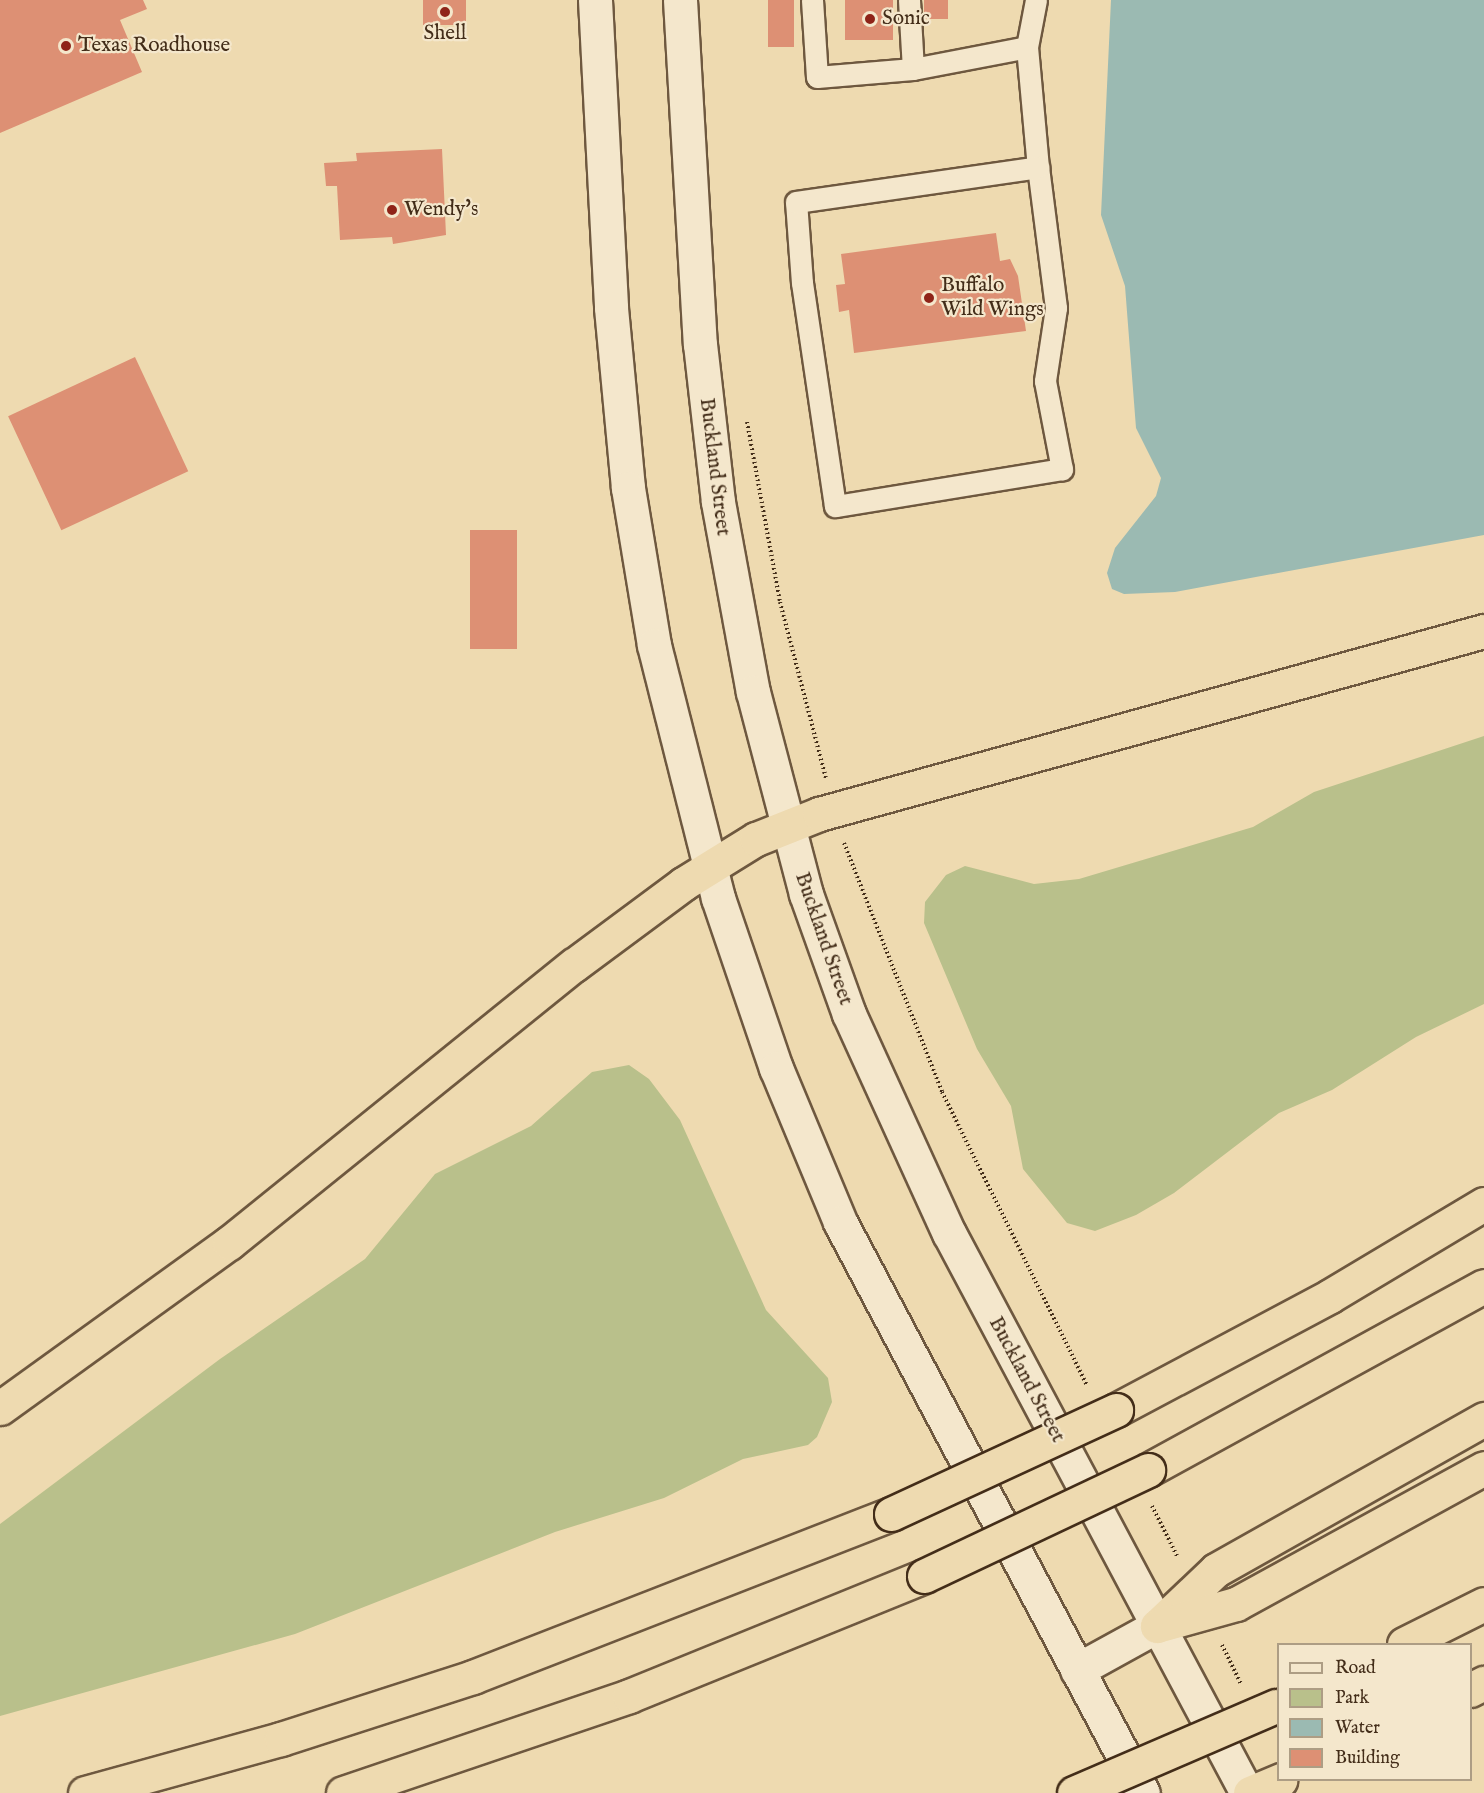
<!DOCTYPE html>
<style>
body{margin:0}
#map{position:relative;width:1484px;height:1793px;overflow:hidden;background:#eedab0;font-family:"IM FELL English",serif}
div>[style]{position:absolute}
.green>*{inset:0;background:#b9c08b}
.water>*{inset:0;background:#9bbab2}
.building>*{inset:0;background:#dd9074;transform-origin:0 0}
.path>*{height:4px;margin-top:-2px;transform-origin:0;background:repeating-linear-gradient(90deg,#432d19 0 1.5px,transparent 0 4.5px)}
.roads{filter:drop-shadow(2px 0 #6e583f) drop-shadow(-2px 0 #6e583f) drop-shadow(0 2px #6e583f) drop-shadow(0 -2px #6e583f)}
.lane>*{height:21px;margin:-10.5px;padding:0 10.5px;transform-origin:10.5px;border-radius:10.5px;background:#f4e7cc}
.secondary>*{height:33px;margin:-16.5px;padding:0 16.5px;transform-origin:16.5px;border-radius:16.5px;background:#f4e7cc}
.highway>*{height:33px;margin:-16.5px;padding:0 16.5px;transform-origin:16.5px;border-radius:16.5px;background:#eedab0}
.bridges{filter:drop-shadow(2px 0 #432d19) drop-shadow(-2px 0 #432d19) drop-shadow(0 2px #432d19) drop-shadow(0 -2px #432d19)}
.highway-bridge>*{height:33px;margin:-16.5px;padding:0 16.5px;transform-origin:16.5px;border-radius:16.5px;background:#eedab0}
.dots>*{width:16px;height:16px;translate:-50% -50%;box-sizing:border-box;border:3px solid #f4e7cc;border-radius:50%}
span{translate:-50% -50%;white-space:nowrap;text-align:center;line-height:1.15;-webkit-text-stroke:4.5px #f4e7cc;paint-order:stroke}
.poi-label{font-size:21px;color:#432d19}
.left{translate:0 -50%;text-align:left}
.street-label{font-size:21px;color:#432d19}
.legend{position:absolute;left:1277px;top:1643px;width:195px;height:138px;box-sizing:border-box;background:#f4e7cc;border:2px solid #ad9d84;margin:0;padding:8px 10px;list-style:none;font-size:18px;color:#432d19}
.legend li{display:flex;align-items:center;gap:12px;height:30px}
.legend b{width:30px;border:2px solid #ad9d84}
</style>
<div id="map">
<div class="green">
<i style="clip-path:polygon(1484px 736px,1484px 1004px,1416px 1037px,1332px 1090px,1279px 1113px,1174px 1193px,1136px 1215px,1095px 1231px,1067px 1223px,1023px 1169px,1011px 1106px,977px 1049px,924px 923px,925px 902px,946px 875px,965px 866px,1034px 884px,1079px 879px,1253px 827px,1314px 792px)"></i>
<i style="clip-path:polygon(629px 1065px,649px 1079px,680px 1120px,766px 1310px,828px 1378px,832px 1402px,817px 1437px,808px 1445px,743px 1459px,664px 1498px,555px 1532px,295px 1634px,0 1716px,0 1524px,220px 1359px,365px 1259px,435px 1174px,531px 1126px,592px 1072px)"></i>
</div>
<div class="water">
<i style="clip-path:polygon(1111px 0,1484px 0,1484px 535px,1175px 592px,1124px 594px,1112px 589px,1107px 573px,1115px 548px,1156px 496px,1161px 478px,1136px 428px,1125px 286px,1101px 215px)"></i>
</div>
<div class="building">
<i style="clip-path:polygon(0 0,143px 0,147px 9px,120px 20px,142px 72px,0 133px)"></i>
<i style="left:423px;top:0;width:43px;height:25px"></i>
<i style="left:768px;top:0;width:26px;height:47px"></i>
<i style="left:845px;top:0;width:48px;height:40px"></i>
<i style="left:924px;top:0;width:24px;height:19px"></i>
<i style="clip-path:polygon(442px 149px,446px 235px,393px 244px,392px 237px,340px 240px,337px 186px,326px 186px,324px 163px,357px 161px,356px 153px)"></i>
<i style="clip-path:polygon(996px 233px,1000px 261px,1010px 259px,1018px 276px,1026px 331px,854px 353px,849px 310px,839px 312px,836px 285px,845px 284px,841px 254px)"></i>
<i style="left:135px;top:357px;width:126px;height:140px;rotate:65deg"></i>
<i style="left:470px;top:530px;width:47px;height:119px"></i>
</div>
<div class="path">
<i style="left:747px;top:422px;width:183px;rotate:79.6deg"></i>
<i style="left:780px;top:602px;width:182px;rotate:75.4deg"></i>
<i style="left:844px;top:843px;width:268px;rotate:68.5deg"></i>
<i style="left:942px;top:1092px;width:327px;rotate:63.7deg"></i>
<i style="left:1152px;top:1506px;width:58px;rotate:63.4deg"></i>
<i style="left:1222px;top:1645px;width:43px;rotate:64deg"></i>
</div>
<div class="roads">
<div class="lane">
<i style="left:812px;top:0;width:77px;rotate:86.3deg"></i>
<i style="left:817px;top:77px;width:96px;rotate:-4.8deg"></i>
<i style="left:913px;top:69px;width:116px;rotate:-10.9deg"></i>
<i style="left:1027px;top:47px;width:48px;rotate:-79.2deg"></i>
<i style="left:909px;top:0;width:69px;rotate:86.7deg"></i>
<i style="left:1027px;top:47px;width:121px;rotate:84.8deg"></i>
<i style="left:1038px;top:167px;width:142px;rotate:82.7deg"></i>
<i style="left:1056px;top:308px;width:74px;rotate:98.6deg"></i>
<i style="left:1045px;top:381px;width:90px;rotate:79.1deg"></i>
<i style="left:1062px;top:469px;width:230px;rotate:170.7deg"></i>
<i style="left:835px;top:506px;width:225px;rotate:-98.4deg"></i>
<i style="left:802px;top:283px;width:81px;rotate:-94.2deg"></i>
<i style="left:796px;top:202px;width:245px;rotate:-8.2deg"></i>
</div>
<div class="secondary">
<i style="left:595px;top:0;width:308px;rotate:87deg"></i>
<i style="left:611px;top:308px;width:181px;rotate:84.6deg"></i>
<i style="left:628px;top:488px;width:159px;rotate:80.6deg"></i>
<i style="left:654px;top:645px;width:261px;rotate:75.8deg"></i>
<i style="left:718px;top:898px;width:180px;rotate:71.2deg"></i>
<i style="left:776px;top:1068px;width:167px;rotate:67.4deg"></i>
<i style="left:840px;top:1222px;width:646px;rotate:62.05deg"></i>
<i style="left:680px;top:0;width:345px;rotate:86.7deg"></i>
<i style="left:700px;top:344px;width:159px;rotate:83.5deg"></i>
<i style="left:718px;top:502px;width:193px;rotate:79.6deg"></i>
<i style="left:753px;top:692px;width:209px;rotate:75.3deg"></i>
<i style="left:806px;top:894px;width:127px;rotate:70.3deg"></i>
<i style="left:849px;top:1014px;width:241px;rotate:65.5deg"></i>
<i style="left:949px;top:1233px;width:634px;rotate:61.98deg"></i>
<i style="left:1077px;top:1670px;width:91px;rotate:-28.8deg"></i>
</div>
<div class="highway">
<i style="left:0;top:1408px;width:282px;rotate:-35.8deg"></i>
<i style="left:229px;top:1243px;width:443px;rotate:-38.9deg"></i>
<i style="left:574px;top:965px;width:136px;rotate:-36.6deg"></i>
<i style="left:683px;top:884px;width:86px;rotate:-31.7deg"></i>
<i style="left:756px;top:839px;width:68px;rotate:-21.6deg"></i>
<i style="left:819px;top:814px;width:690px;rotate:-15.39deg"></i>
<i style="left:1116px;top:1410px;width:242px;rotate:-28deg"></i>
<i style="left:1330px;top:1296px;width:179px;rotate:-30.9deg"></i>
<i style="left:1148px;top:1470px;width:383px;rotate:-28.7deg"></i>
<i style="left:1157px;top:1626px;width:81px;rotate:-43.5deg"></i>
<i style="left:1216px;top:1570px;width:308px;rotate:-29.4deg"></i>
<i style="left:1157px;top:1626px;width:82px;rotate:-15.6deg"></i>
<i style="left:1236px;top:1604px;width:283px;rotate:-28.7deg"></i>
<i style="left:1404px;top:1644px;width:89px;rotate:-26.6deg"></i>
<i style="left:1470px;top:1690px;width:16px;rotate:-27deg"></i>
<i style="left:85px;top:1793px;width:203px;rotate:-15.4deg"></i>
<i style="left:281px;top:1739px;width:202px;rotate:-17.9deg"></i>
<i style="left:473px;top:1677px;width:449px;rotate:-21.3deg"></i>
<i style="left:343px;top:1793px;width:302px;rotate:-18.7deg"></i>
<i style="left:629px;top:1696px;width:318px;rotate:-22.1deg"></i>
<i style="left:1250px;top:1793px;width:33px;rotate:-23deg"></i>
</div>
</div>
<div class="bridges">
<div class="highway-bridge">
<i style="left:891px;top:1514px;width:248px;rotate:-24.8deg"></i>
<i style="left:924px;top:1576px;width:248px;rotate:-25.3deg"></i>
<i style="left:1074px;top:1793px;width:220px;rotate:-23.3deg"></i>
</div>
</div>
<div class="dots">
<i style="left:445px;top:12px;background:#8f2418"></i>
<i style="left:870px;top:19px;background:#8f2418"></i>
<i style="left:66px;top:46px;background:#8f2418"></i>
<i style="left:392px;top:210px;background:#8f2418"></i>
<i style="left:929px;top:298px;background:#8f2418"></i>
</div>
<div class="poi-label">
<span class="left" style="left:882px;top:19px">Sonic</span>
<span style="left:445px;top:34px">Shell</span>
<span class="left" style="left:78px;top:46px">Texas Roadhouse</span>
<span class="left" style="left:404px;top:210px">Wendy's</span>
<span class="left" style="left:941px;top:298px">Buffalo<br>Wild Wings</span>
</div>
<div class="street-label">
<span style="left:714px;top:467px;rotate:83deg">Buckland Street</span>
<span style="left:823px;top:939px;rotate:71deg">Buckland Street</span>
<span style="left:1026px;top:1380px;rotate:62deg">Buckland Street</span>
</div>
<ul class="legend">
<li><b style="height:8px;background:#f4e7cc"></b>Road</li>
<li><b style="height:16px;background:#b9c08b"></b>Park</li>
<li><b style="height:16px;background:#9bbab2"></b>Water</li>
<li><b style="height:16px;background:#dd9074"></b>Building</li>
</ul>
</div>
